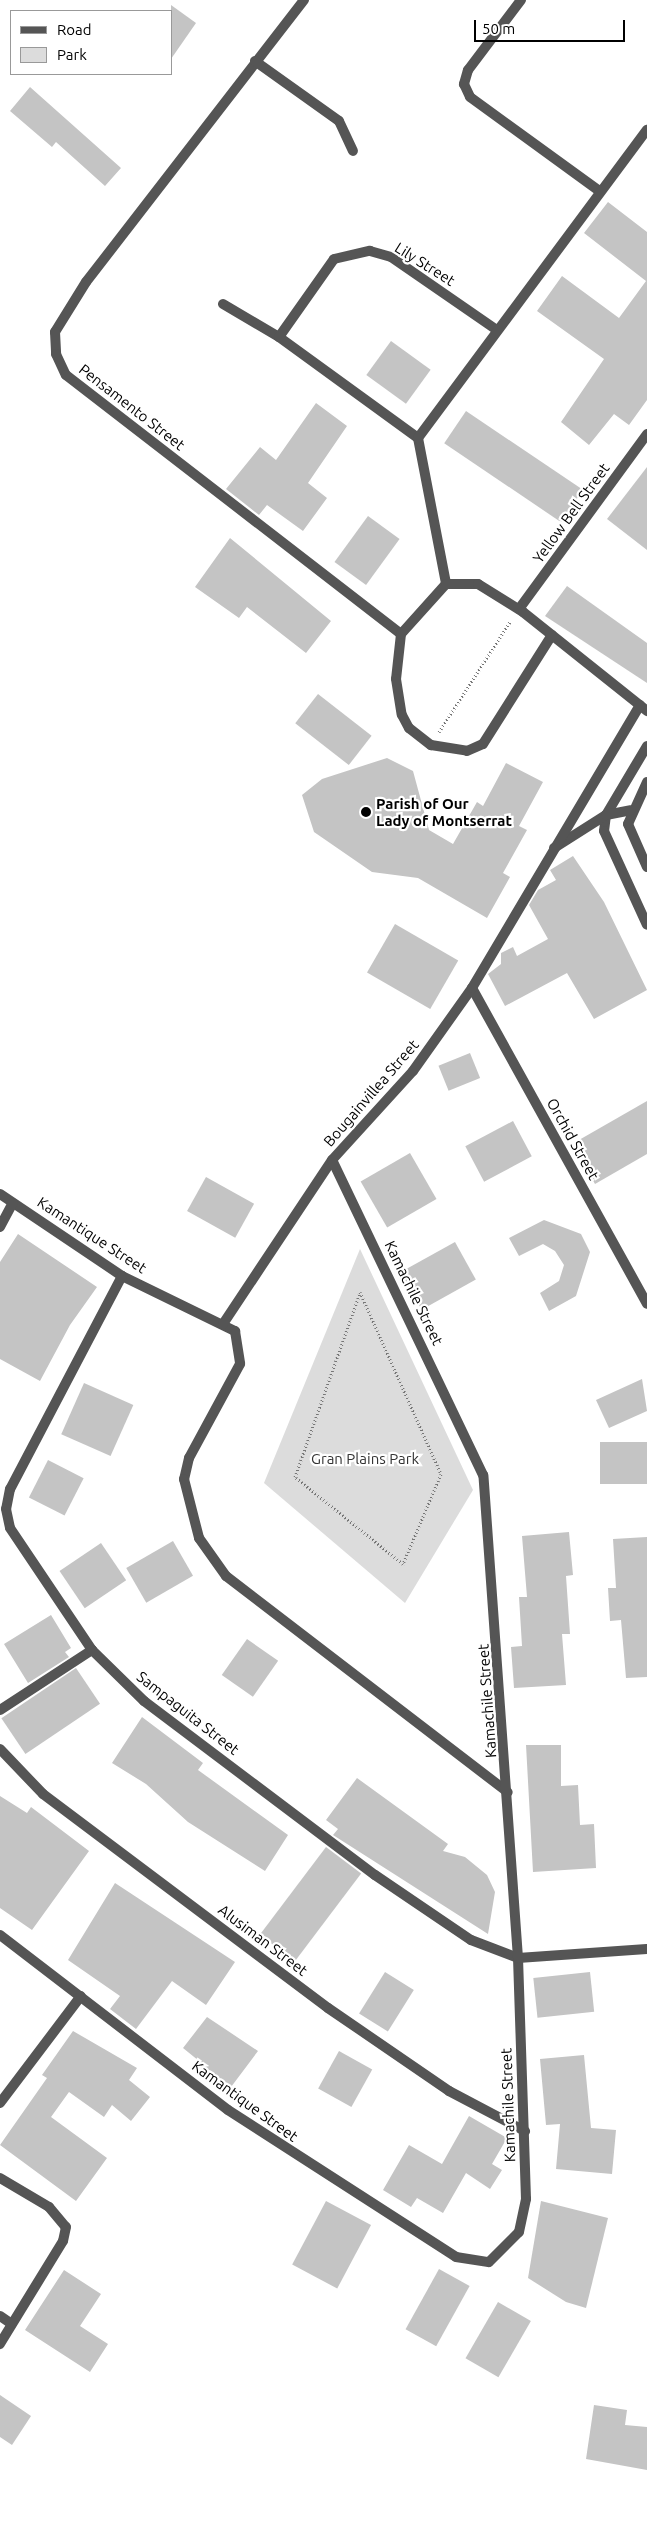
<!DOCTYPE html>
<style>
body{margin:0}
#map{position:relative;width:647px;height:2531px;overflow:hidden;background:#fff;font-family:Ubuntu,sans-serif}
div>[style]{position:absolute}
.green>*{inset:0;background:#dcdcdc}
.building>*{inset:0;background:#c4c4c4;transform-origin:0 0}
.path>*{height:3px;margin-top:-1.5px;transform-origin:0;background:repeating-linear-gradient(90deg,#777 0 1px,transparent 0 3.5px)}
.lane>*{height:10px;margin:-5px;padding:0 5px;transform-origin:5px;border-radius:5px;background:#555}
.street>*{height:10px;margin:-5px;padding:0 5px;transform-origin:5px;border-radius:5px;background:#555}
.dots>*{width:14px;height:14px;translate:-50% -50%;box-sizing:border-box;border:2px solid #fff;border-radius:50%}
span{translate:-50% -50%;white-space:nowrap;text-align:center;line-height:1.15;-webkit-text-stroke:4.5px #fff;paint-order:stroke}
.street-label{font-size:15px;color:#000}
.poi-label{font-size:15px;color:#000;font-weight:700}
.left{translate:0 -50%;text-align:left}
.park-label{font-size:15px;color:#333}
.legend{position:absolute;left:10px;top:10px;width:162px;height:65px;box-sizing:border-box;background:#fff;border:1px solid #999;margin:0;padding:6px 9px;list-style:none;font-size:15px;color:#000}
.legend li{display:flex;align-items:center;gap:10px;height:25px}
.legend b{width:25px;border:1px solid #999}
.scale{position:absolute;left:474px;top:20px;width:151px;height:22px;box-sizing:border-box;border:2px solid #000;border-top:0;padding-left:6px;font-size:15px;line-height:18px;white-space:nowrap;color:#000;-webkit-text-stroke:4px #fff;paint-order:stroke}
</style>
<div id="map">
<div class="green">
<i style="clip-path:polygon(360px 1249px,473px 1490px,405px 1603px,264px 1483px)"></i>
</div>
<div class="building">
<i style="clip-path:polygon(171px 5px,196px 23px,171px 59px)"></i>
<i style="clip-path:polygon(30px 87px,121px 168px,105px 186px,56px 142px,52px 147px,10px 111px)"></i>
<i style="clip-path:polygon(608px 202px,647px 232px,647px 400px,629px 425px,614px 414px,589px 445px,561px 422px,604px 359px,537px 311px,562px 276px,619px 318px,646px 281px,584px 233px)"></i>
<i style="left:391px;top:341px;width:49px;height:42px;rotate:36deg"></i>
<i style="clip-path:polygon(316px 403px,347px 426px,308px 483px,327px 498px,303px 531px,267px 505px,259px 515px,226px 489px,260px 447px,276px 460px)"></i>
<i style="left:466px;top:411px;width:141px;height:39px;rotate:34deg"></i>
<i style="clip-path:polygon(647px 467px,647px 550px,607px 519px)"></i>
<i style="left:368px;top:516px;width:39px;height:57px;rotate:36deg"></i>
<i style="clip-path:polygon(230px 538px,331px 621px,306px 653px,247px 607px,239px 618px,195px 587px)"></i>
<i style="clip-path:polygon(567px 586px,647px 643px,647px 683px,545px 616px)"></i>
<i style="left:318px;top:694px;width:68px;height:37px;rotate:38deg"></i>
<i style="clip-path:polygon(387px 758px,413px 771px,429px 830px,453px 844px,477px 802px,483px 806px,506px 763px,543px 782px,519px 826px,527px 830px,503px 873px,510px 877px,487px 918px,418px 878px,372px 872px,314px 832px,302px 795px,322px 779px)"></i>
<i style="clip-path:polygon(573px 856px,604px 902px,647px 990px,594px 1019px,567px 973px,505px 1006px,488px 974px,501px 964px,501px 953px,513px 947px,517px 956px,548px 939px,529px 905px,538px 890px,556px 880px,550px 870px)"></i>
<i style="left:395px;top:924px;width:73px;height:56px;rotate:30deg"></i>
<i style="left:470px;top:1053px;width:27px;height:34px;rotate:68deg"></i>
<i style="clip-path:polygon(647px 1101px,647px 1154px,595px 1184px,572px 1144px)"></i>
<i style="left:513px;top:1121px;width:40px;height:54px;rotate:62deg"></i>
<i style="left:410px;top:1153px;width:53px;height:57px;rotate:60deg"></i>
<i style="left:206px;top:1177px;width:55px;height:39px;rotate:29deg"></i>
<i style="clip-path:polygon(544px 1220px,581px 1234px,590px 1252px,576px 1296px,549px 1311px,540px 1293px,559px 1281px,564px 1265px,555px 1251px,543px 1244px,519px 1256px,509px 1238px)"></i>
<i style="clip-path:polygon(18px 1234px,97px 1287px,70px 1325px,40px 1381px,0 1359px,0 1262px)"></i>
<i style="left:455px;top:1242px;width:43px;height:62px;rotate:61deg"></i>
<i style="clip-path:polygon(642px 1379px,647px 1411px,609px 1428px,596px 1400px)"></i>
<i style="left:84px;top:1383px;width:54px;height:56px;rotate:24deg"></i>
<i style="left:600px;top:1442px;width:47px;height:42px"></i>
<i style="left:48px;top:1460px;width:40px;height:42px;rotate:27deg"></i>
<i style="clip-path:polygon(569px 1532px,573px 1575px,566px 1576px,570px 1634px,562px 1634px,566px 1685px,514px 1688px,511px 1647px,522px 1646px,519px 1597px,527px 1597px,522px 1536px)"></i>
<i style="clip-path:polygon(647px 1537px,647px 1677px,626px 1678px,621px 1620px,610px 1621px,608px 1588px,616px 1588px,613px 1539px)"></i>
<i style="left:173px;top:1541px;width:40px;height:54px;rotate:60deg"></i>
<i style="left:101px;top:1543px;width:45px;height:50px;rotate:56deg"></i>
<i style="clip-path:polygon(51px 1615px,71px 1648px,65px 1652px,69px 1657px,28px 1683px,4px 1644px)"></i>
<i style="left:247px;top:1639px;width:38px;height:44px;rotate:35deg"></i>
<i style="left:76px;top:1668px;width:43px;height:90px;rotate:56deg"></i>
<i style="clip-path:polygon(142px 1717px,203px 1763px,198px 1770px,288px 1835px,265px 1871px,188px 1822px,146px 1784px,112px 1763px)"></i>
<i style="clip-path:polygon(526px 1745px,561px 1745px,561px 1786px,578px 1785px,580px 1825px,594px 1824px,596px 1868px,533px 1872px)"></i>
<i style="clip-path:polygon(357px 1778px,448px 1844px,443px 1851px,465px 1857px,487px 1875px,495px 1892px,488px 1934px,333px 1835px,338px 1829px,326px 1820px)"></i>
<i style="clip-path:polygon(0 1796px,27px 1813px,31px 1807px,89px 1851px,32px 1930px,0 1908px)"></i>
<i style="left:326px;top:1847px;width:44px;height:110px;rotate:37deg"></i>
<i style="clip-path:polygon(115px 1883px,235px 1962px,206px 2005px,172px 1981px,136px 2029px,110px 2009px,120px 1996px,68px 1960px)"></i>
<i style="left:385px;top:1972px;width:34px;height:49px;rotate:32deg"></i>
<i style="left:590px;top:1972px;width:40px;height:57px;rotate:84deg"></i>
<i style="clip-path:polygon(207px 2017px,258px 2051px,225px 2095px,197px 2074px,204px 2065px,183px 2048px)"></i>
<i style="clip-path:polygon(73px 2031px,137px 2068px,129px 2080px,150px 2097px,131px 2121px,112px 2105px,104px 2117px,69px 2092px,51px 2117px,107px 2158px,76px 2201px,0 2145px,47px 2078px,42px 2075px)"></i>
<i style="left:339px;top:2051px;width:38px;height:43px;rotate:29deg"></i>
<i style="clip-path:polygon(584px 2055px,591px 2128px,616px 2130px,612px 2174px,556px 2169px,560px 2124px,546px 2125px,540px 2059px)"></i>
<i style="clip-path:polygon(469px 2116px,507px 2138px,492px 2164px,502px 2170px,490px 2189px,466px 2173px,443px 2213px,417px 2198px,411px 2207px,383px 2190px,409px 2145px,442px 2164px)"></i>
<i style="left:326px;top:2201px;width:51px;height:72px;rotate:28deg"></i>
<i style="clip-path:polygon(541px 2201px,608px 2218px,586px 2308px,566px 2302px,528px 2278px)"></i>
<i style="left:439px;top:2269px;width:35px;height:69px;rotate:29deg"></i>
<i style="clip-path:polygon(64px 2270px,101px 2294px,80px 2326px,108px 2344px,90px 2372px,25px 2330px)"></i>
<i style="left:498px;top:2302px;width:38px;height:65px;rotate:30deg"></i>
<i style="clip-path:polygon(0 2395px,31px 2416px,12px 2445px,0 2437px)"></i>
<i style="clip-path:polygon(594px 2405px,627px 2410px,625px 2425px,647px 2427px,647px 2470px,586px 2459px)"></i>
</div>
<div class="path">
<i style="left:439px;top:732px;width:131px;rotate:-57.2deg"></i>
<i style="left:360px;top:1292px;width:199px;rotate:66deg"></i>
<i style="left:441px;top:1474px;width:98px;rotate:112.9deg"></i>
<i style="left:403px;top:1564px;width:139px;rotate:-141.1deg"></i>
<i style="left:295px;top:1477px;width:196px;rotate:-70.6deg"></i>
</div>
<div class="lane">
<i style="left:0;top:1710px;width:110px;rotate:-33.1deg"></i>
</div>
<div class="street">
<i style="left:304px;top:0;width:356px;rotate:127.7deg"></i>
<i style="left:86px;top:282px;width:59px;rotate:121.8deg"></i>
<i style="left:55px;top:332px;width:22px;rotate:87deg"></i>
<i style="left:56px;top:354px;width:23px;rotate:65deg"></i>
<i style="left:66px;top:375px;width:423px;rotate:37.7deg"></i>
<i style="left:401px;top:634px;width:45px;rotate:96.3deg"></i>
<i style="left:396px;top:679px;width:36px;rotate:81deg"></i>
<i style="left:402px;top:715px;width:15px;rotate:62deg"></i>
<i style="left:409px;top:728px;width:28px;rotate:38deg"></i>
<i style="left:431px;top:745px;width:36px;rotate:9deg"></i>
<i style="left:467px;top:751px;width:17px;rotate:-24deg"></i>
<i style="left:483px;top:744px;width:129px;rotate:-57.7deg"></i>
<i style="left:521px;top:0;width:88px;rotate:127.1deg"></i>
<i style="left:468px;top:70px;width:15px;rotate:106deg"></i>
<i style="left:464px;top:84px;width:14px;rotate:65deg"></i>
<i style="left:470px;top:97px;width:158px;rotate:36deg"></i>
<i style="left:255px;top:61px;width:103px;rotate:35.5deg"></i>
<i style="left:339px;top:121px;width:33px;rotate:65deg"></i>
<i style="left:223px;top:304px;width:65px;rotate:30.5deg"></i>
<i style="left:279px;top:337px;width:172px;rotate:36deg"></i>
<i style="left:418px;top:438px;width:149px;rotate:79.1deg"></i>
<i style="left:279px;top:337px;width:95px;rotate:-54.8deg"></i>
<i style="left:334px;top:259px;width:37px;rotate:-13deg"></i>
<i style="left:370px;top:251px;width:22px;rotate:16deg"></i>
<i style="left:391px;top:257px;width:129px;rotate:34.6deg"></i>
<i style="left:418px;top:438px;width:384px;rotate:-53.4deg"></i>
<i style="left:519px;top:609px;width:217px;rotate:-53.8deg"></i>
<i style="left:401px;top:634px;width:67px;rotate:-48deg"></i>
<i style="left:446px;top:584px;width:32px"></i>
<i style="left:478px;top:584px;width:53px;rotate:31.9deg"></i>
<i style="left:523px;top:612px;width:159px;rotate:38.6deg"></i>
<i style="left:647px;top:746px;width:80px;rotate:120.7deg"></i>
<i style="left:606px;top:815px;width:16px;rotate:97deg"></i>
<i style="left:604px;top:831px;width:103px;rotate:65.4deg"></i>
<i style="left:647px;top:782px;width:46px;rotate:114.3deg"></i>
<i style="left:628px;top:824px;width:47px;rotate:66.2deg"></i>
<i style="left:554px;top:848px;width:62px;rotate:-32.4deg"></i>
<i style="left:606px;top:815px;width:25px;rotate:-11deg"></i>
<i style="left:472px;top:988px;width:361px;rotate:61deg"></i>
<i style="left:0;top:1194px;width:147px;rotate:33.9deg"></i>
<i style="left:122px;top:1276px;width:126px;rotate:26deg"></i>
<i style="left:235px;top:1331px;width:33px;rotate:81deg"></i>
<i style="left:240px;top:1364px;width:107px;rotate:118.5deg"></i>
<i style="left:189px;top:1458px;width:22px;rotate:103deg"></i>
<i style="left:184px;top:1479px;width:61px;rotate:75.7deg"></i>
<i style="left:199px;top:1538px;width:47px;rotate:54.6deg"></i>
<i style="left:226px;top:1576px;width:355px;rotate:37.5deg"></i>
<i style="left:0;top:1227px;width:27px;rotate:-62deg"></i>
<i style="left:122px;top:1276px;width:241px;rotate:117.7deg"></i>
<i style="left:10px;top:1489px;width:20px;rotate:101deg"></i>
<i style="left:6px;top:1509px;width:19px;rotate:78deg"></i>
<i style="left:10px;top:1528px;width:147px;rotate:56.1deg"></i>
<i style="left:92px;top:1650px;width:73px;rotate:44.4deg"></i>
<i style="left:144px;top:1701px;width:289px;rotate:37deg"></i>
<i style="left:375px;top:1875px;width:116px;rotate:34.1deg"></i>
<i style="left:471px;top:1940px;width:50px;rotate:21deg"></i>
<i style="left:518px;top:1958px;width:129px;rotate:-4deg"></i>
<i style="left:223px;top:1324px;width:197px;rotate:-56.4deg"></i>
<i style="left:332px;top:1160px;width:120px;rotate:-47.7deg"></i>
<i style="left:413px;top:1071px;width:102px;rotate:-54.6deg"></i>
<i style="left:472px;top:988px;width:329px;rotate:-59.3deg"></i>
<i style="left:0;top:1749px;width:62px;rotate:46.3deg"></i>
<i style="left:43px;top:1794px;width:356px;rotate:36.9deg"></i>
<i style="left:328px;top:2008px;width:147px;rotate:34.4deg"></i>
<i style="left:449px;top:2091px;width:86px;rotate:27.8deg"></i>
<i style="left:0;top:1935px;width:287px;rotate:37.5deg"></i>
<i style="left:228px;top:2110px;width:271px;rotate:32.8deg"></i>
<i style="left:456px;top:2257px;width:33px;rotate:9deg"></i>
<i style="left:489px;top:2262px;width:42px;rotate:-45deg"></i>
<i style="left:519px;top:2232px;width:34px;rotate:-78deg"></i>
<i style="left:526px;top:2199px;width:241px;rotate:-91.9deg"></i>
<i style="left:518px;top:1958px;width:484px;rotate:-94.1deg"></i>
<i style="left:483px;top:1475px;width:349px;rotate:-115.6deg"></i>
<i style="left:0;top:2103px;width:134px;rotate:-52.9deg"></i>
<i style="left:0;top:2178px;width:57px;rotate:30.6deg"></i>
<i style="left:49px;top:2207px;width:26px;rotate:50deg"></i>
<i style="left:66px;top:2227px;width:14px;rotate:102deg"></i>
<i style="left:63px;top:2241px;width:121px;rotate:121.5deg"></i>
<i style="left:0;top:2316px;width:14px;rotate:34deg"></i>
</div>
<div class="dots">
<i style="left:366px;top:812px;background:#000"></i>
</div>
<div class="street-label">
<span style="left:425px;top:264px;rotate:32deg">Lily Street</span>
<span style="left:132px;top:407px;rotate:38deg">Pensamento Street</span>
<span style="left:571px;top:513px;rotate:-54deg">Yellow Bell Street</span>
<span style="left:371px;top:1093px;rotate:-49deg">Bougainvillea Street</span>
<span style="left:573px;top:1139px;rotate:61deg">Orchid Street</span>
<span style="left:92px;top:1235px;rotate:33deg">Kamantique Street</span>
<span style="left:414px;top:1293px;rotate:64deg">Kamachile Street</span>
<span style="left:487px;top:1701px;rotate:-94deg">Kamachile Street</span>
<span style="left:188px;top:1713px;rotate:38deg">Sampaguita Street</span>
<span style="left:263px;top:1940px;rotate:37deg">Alusiman Street</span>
<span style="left:245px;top:2101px;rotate:36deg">Kamantique Street</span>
<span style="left:508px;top:2105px;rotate:-92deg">Kamachile Street</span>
</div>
<div class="poi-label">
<span class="left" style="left:376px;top:812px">Parish of Our<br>Lady of Montserrat</span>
</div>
<div class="park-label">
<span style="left:365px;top:1459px">Gran Plains Park</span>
</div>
<ul class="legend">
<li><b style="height:6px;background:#555"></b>Road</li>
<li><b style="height:14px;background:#dcdcdc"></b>Park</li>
</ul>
<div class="scale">50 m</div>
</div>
